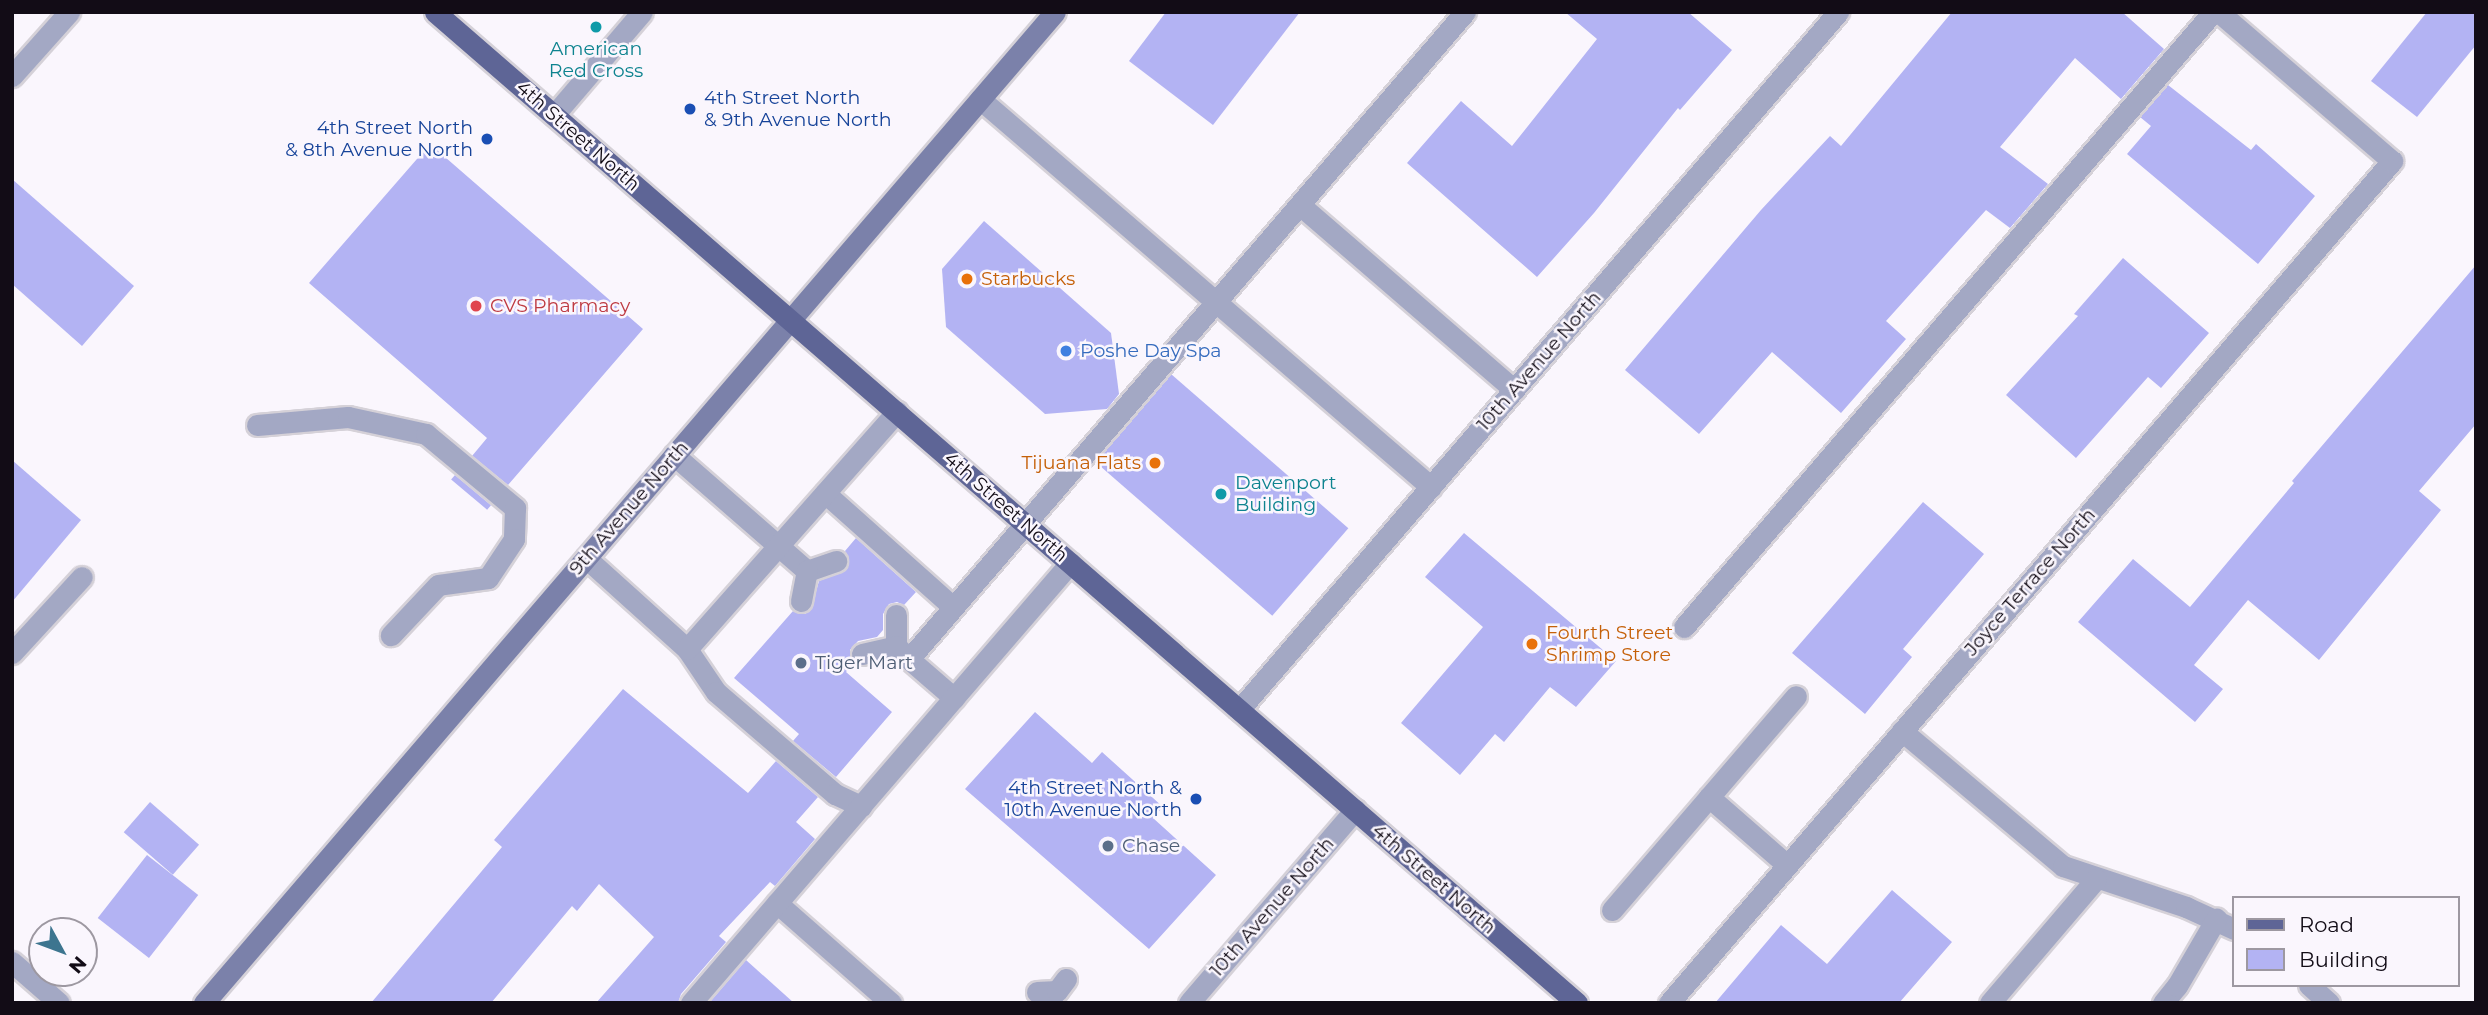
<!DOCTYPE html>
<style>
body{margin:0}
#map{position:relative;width:2488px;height:1015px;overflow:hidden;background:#faf6fd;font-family:Montserrat,sans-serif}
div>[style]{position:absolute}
.building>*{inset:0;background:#b3b3f3;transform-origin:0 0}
.roads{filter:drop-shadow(2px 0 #d5d1d8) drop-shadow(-2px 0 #d5d1d8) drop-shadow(0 2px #d5d1d8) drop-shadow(0 -2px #d5d1d8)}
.lane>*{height:21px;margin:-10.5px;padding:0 10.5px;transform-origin:10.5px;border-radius:10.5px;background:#a3a8c4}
.street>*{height:21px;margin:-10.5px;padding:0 10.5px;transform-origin:10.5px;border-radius:10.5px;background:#a3a8c4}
.secondary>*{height:21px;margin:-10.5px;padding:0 10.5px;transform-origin:10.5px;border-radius:10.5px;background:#7b81aa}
.primary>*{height:21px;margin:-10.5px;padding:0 10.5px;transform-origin:10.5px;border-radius:10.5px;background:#5e6596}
.dots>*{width:19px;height:19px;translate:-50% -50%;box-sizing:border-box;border:4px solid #faf6fd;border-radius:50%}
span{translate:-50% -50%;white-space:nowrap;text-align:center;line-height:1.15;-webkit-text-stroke:5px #faf6fd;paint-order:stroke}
.culture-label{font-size:19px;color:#0d838f}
.left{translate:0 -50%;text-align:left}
.transit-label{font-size:19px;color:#164399}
.right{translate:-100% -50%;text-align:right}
.street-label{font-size:19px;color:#120c16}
.food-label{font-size:19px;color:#c56008}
.health-label{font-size:19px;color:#be3a42}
.shop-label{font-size:19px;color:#366cbe}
.service-label{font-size:19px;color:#4e5e75}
.frame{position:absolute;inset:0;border:14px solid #120c16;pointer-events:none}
.legend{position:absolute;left:2232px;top:896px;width:228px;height:91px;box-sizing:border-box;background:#faf6fd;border:2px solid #9d98a1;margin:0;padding:9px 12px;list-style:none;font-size:21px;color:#120c16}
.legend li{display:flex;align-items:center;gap:14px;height:35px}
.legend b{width:35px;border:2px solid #9d98a1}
.north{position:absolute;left:28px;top:917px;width:70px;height:70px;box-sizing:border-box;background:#faf6fd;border:2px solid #9d98a1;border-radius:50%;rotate:131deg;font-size:19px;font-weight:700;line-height:28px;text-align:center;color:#120c16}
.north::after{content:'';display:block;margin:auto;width:24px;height:32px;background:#3d758f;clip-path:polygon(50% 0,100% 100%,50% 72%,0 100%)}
</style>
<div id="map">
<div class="building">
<i style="clip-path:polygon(1166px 12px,1300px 12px,1213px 125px,1129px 61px)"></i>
<i style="clip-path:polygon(1565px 12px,1688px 12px,1732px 50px,1680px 110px,1678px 108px,1594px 213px,1537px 277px,1407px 163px,1461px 101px,1512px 146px,1597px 39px)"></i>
<i style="clip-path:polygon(1952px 12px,2122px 12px,2164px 49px,2121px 99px,2075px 58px,2000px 147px,2048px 184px,2010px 228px,1986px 210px,1886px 321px,1906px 339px,1841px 413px,1772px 352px,1699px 434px,1625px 370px,1761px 210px,1830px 136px,1841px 146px)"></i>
<i style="clip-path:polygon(2427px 12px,2476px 12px,2476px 45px,2417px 117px,2371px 81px)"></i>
<i style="clip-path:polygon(2168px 85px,2251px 150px,2256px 144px,2315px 196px,2258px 264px,2127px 154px,2151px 126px,2140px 117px)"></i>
<i style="clip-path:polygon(430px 144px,643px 329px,508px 485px,472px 456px,487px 438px,309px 283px)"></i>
<i style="clip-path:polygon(12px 179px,134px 286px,82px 346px,12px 284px)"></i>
<i style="clip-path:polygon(984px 221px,1111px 333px,1119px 394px,1107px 409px,1045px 414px,946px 327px,942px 269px)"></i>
<i style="clip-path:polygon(2123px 258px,2209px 333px,2161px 388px,2148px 377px,2076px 458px,2006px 395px,2078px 316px,2074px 314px)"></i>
<i style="clip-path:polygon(2476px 265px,2476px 424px,2419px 491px,2441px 510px,2319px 660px,2248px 600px,2194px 665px,2223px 689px,2195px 722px,2078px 622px,2133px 559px,2190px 607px,2294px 483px,2292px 481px)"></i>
<i style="left:1171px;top:374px;width:235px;height:116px;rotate:41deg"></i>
<i style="clip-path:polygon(12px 460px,81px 520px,12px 602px)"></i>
<i style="left:455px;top:475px;width:47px;height:6px;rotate:40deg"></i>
<i style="clip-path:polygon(1923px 502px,1984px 554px,1903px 649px,1912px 657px,1865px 714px,1792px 653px)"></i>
<i style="clip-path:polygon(1464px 533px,1616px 661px,1576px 707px,1550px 687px,1504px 742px,1495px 734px,1460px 775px,1401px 723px,1483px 627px,1425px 577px)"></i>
<i style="clip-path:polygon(856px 538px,916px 592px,904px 605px,897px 602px,889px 604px,883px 614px,883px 630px,877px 637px,858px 641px,850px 650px,853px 664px,846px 672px,892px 712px,836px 777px,793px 741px,799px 734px,734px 678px,793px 611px,805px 614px,811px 609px,819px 581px,845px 570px,849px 563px,845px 551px)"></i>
<i style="clip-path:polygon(623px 689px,748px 793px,776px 761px,818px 797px,796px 822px,815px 839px,775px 886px,770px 882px,719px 936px,726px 942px,681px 994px,678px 1003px,596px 1003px,654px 937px,599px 884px,577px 911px,572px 906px,491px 1003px,371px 1003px,502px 847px,494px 840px)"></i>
<i style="clip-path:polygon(1035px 712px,1092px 763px,1102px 752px,1163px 807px,1153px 818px,1216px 875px,1149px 949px,965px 789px)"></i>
<i style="left:150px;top:802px;width:65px;height:40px;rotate:41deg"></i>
<i style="left:147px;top:855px;width:65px;height:80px;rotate:38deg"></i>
<i style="clip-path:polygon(1892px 890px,1952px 942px,1899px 1003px,1715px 1003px,1781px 925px,1827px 964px)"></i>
<i style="clip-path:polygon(746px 960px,794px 1003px,709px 1003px)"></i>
</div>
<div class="roads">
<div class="lane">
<i style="left:980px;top:99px;width:595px;rotate:40.71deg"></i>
<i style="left:554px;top:115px;width:135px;rotate:-49.5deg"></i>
<i style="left:1300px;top:205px;width:283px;rotate:40.8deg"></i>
<i style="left:257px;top:425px;width:91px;rotate:-5deg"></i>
<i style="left:348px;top:417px;width:80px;rotate:12.3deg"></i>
<i style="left:426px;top:434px;width:116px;rotate:39.7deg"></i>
<i style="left:515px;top:508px;width:31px;rotate:92deg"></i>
<i style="left:514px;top:539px;width:47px;rotate:123.7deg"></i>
<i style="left:488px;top:578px;width:50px;rotate:172deg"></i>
<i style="left:438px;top:585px;width:69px;rotate:133.2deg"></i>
<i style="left:674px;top:455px;width:176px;rotate:41.1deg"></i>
<i style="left:807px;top:571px;width:31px;rotate:-19deg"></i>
<i style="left:825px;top:493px;width:171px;rotate:41.7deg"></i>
<i style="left:586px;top:558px;width:136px;rotate:42deg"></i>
<i style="left:687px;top:649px;width:52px;rotate:56deg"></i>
<i style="left:716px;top:692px;width:157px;rotate:40.6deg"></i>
<i style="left:835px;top:794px;width:29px;rotate:25deg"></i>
<i style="left:801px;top:601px;width:31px;rotate:-79deg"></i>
<i style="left:896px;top:615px;width:31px;rotate:90deg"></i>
<i style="left:896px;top:646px;width:18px;rotate:45deg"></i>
<i style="left:1684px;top:627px;width:811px;rotate:-49.3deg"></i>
<i style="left:687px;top:649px;width:317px;rotate:-48.5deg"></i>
<i style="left:12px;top:653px;width:103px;rotate:-47.4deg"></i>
<i style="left:862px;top:654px;width:35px;rotate:-13deg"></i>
<i style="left:954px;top:698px;width:60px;rotate:-139.1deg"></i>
<i style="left:909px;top:659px;width:853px;rotate:-49.33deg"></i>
<i style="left:1902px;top:731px;width:210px;rotate:40deg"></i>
<i style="left:2063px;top:866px;width:130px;rotate:18.4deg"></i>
<i style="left:2186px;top:907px;width:53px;rotate:24.6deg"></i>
<i style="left:1709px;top:797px;width:103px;rotate:41.1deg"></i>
<i style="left:777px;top:903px;width:152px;rotate:41.3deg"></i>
<i style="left:1612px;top:910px;width:282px;rotate:-49.3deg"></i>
<i style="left:2309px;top:985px;width:27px;rotate:42deg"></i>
<i style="left:1037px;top:992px;width:20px;rotate:-3deg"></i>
<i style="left:1057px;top:991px;width:15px;rotate:-53deg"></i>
<i style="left:691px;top:1003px;width:581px;rotate:-49.26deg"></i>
<i style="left:1990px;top:1003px;width:163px;rotate:-49.5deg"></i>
<i style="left:2163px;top:1003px;width:22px;rotate:-51deg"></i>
<i style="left:2177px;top:986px;width:78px;rotate:-59.8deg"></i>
</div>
<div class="street">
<i style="left:12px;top:76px;width:86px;rotate:-48.3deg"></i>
<i style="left:1239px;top:710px;width:920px;rotate:-49.36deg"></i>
<i style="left:12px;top:962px;width:62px;rotate:41.1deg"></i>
<i style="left:1189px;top:1003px;width:255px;rotate:-49.3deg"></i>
<i style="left:1669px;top:1003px;width:1110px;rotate:-49.35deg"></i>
<i style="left:2392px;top:161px;width:228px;rotate:-139.3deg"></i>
</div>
<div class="secondary">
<i style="left:204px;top:1003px;width:1306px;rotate:-49.35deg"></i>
</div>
<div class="primary">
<i style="left:435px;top:12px;width:1512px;rotate:40.95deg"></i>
</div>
</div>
<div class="dots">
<i style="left:596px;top:27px;background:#0f9aa8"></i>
<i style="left:690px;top:109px;background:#1a4fb4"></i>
<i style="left:487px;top:139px;background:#1a4fb4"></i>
<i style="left:967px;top:279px;background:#e8710a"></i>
<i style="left:476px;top:306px;background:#e0444e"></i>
<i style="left:1066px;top:351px;background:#3f7fe0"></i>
<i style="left:1155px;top:463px;background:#e8710a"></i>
<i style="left:1221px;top:494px;background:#0f9aa8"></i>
<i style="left:1532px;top:644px;background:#e8710a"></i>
<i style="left:801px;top:663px;background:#5c6f8a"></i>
<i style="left:1196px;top:799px;background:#1a4fb4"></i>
<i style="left:1108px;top:846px;background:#5c6f8a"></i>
</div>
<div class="culture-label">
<span style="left:596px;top:60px">American<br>Red Cross</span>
<span class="left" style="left:1235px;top:494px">Davenport<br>Building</span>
</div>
<div class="transit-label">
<span class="left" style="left:704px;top:109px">4th Street North<br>&amp; 9th Avenue North</span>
<span class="right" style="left:473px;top:139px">4th Street North<br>&amp; 8th Avenue North</span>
<span class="right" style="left:1182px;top:799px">4th Street North &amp;<br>10th Avenue North</span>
</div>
<div class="street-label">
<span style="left:578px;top:136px;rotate:41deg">4th Street North</span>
<span style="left:1539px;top:361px;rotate:-49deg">10th Avenue North</span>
<span style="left:1006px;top:507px;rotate:41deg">4th Street North</span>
<span style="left:629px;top:508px;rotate:-49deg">9th Avenue North</span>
<span style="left:2030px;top:582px;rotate:-49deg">Joyce Terrace North</span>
<span style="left:1434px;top:879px;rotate:41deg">4th Street North</span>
<span style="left:1272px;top:907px;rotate:-49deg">10th Avenue North</span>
</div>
<div class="food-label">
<span class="left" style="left:981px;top:279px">Starbucks</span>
<span class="right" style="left:1141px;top:463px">Tijuana Flats</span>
<span class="left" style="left:1546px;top:644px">Fourth Street<br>Shrimp Store</span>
</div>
<div class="health-label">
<span class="left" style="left:490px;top:306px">CVS Pharmacy</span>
</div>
<div class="shop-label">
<span class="left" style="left:1080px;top:351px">Poshe Day Spa</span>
</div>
<div class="service-label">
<span class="left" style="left:815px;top:663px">Tiger Mart</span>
<span class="left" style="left:1122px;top:846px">Chase</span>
</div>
<div class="frame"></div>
<ul class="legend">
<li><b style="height:9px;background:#5e6596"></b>Road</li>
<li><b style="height:19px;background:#b3b3f3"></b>Building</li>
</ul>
<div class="north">N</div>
</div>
